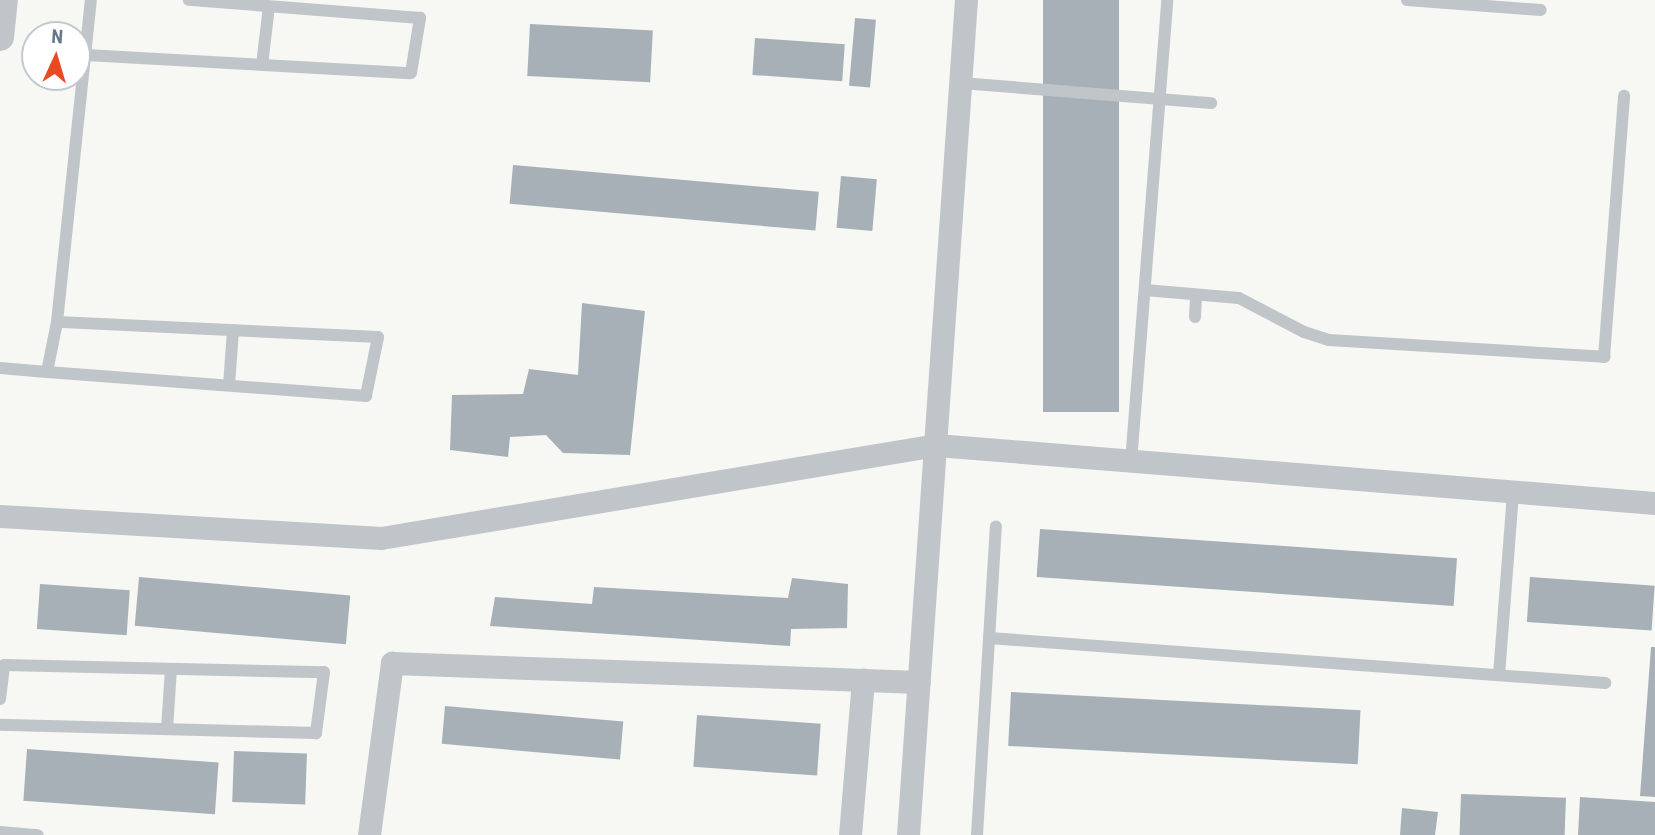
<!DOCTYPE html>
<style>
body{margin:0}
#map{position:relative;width:1655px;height:835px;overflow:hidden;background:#f7f7f4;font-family:"Roboto Condensed",sans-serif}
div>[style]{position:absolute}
.building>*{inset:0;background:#a7b0b6;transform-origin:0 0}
.service>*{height:12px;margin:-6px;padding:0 6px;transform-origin:6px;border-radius:6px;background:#c0c5c9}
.minor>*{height:23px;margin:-11.5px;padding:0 11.5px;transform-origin:11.5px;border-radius:11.5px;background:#c0c5c9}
.tertiary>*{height:28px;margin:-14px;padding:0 14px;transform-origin:14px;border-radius:14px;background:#c0c5c9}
span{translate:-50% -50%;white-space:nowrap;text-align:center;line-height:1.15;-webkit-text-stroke:7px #fff;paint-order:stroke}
.north{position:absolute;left:21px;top:21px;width:70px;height:70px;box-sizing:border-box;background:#fff;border:2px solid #c1c9cf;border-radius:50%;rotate:4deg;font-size:19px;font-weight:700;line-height:28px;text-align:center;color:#657886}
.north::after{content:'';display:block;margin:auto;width:24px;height:32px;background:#e94a22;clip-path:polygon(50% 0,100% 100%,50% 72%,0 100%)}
</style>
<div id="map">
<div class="building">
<i style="left:1043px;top:0;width:76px;height:412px"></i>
<i style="left:855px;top:18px;width:21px;height:68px;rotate:5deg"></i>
<i style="left:530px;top:24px;width:123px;height:52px;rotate:3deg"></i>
<i style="left:755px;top:38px;width:90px;height:37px;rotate:4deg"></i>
<i style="left:513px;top:165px;width:307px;height:39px;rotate:5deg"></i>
<i style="left:841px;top:176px;width:36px;height:52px;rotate:5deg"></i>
<i style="clip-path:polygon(582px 303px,645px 311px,630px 455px,563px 453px,546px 435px,510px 437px,508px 457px,450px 450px,452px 395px,523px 394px,529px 369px,578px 375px)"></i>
<i style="left:1040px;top:529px;width:418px;height:48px;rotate:4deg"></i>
<i style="left:139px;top:577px;width:212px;height:49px;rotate:5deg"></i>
<i style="left:1530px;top:577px;width:125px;height:45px;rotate:4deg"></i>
<i style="clip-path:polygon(792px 578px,848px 584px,847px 628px,791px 629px,790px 646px,490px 626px,495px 597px,592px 604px,594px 587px,788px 598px)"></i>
<i style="left:40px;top:584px;width:90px;height:45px;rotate:4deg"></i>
<i style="clip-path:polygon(1651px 647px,1655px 647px,1655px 797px,1640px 796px)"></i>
<i style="left:1011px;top:692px;width:350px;height:54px;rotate:3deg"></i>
<i style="left:445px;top:706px;width:179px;height:38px;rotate:5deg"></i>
<i style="left:697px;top:715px;width:124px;height:52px;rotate:4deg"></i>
<i style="left:27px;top:749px;width:192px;height:52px;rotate:4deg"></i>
<i style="left:234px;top:751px;width:73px;height:51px;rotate:2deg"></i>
<i style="left:1461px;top:794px;width:105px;height:41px;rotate:2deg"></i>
<i style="clip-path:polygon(1580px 797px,1655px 802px,1655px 835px,1578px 835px)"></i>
<i style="clip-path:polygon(1402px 808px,1438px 812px,1435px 835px,1400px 835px)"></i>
</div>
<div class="service">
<i style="left:1407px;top:0;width:134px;rotate:4.3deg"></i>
<i style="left:86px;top:55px;width:325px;rotate:3.2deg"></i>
<i style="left:411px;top:73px;width:56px;rotate:-80.7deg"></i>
<i style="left:420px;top:18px;width:232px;rotate:-175.5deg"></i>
<i style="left:262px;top:65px;width:59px;rotate:-83.2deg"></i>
<i style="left:961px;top:83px;width:251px;rotate:4.6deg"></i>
<i style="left:1145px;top:290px;width:94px;rotate:4.9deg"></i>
<i style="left:1239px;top:298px;width:73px;rotate:27.6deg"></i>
<i style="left:1304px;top:332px;width:26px;rotate:18deg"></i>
<i style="left:1329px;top:340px;width:276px;rotate:3.5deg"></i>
<i style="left:1604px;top:357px;width:262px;rotate:-85.6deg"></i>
<i style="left:1195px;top:317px;width:22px;rotate:-87deg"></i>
<i style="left:57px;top:322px;width:324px;rotate:-84deg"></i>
<i style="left:0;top:368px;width:47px;rotate:4.9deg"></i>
<i style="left:47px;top:372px;width:320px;rotate:4.3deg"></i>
<i style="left:366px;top:396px;width:60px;rotate:-78.5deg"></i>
<i style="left:378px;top:337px;width:321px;rotate:-177.3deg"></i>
<i style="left:57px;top:322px;width:51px;rotate:101.3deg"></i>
<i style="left:229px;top:385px;width:55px;rotate:-85.8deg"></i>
<i style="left:1131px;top:462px;width:463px;rotate:-85.5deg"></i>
<i style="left:989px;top:638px;width:618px;rotate:4.18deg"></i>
<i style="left:1499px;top:675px;width:183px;rotate:-85.6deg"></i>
<i style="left:0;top:699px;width:34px;rotate:-83deg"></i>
<i style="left:4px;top:665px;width:320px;rotate:1.3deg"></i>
<i style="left:324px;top:672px;width:62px;rotate:97.5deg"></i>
<i style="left:316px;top:733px;width:316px;rotate:-178.5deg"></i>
<i style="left:167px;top:729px;width:60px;rotate:-86.2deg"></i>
<i style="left:0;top:832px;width:38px;rotate:5deg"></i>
<i style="left:977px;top:835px;width:309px;rotate:-86.5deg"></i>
</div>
<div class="minor">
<i style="left:0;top:516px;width:382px;rotate:3.3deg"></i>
<i style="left:381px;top:538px;width:563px;rotate:-9.51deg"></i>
<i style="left:936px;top:445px;width:721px;rotate:4.61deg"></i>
<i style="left:369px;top:835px;width:174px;rotate:-82.4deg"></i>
<i style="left:392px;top:663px;width:527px;rotate:2.06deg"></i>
<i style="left:850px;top:835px;width:156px;rotate:-85.2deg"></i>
<i style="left:908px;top:835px;width:837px;rotate:-86.03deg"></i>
</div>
<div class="tertiary">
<i style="left:0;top:37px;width:37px;rotate:-84deg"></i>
</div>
<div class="north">N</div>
</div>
